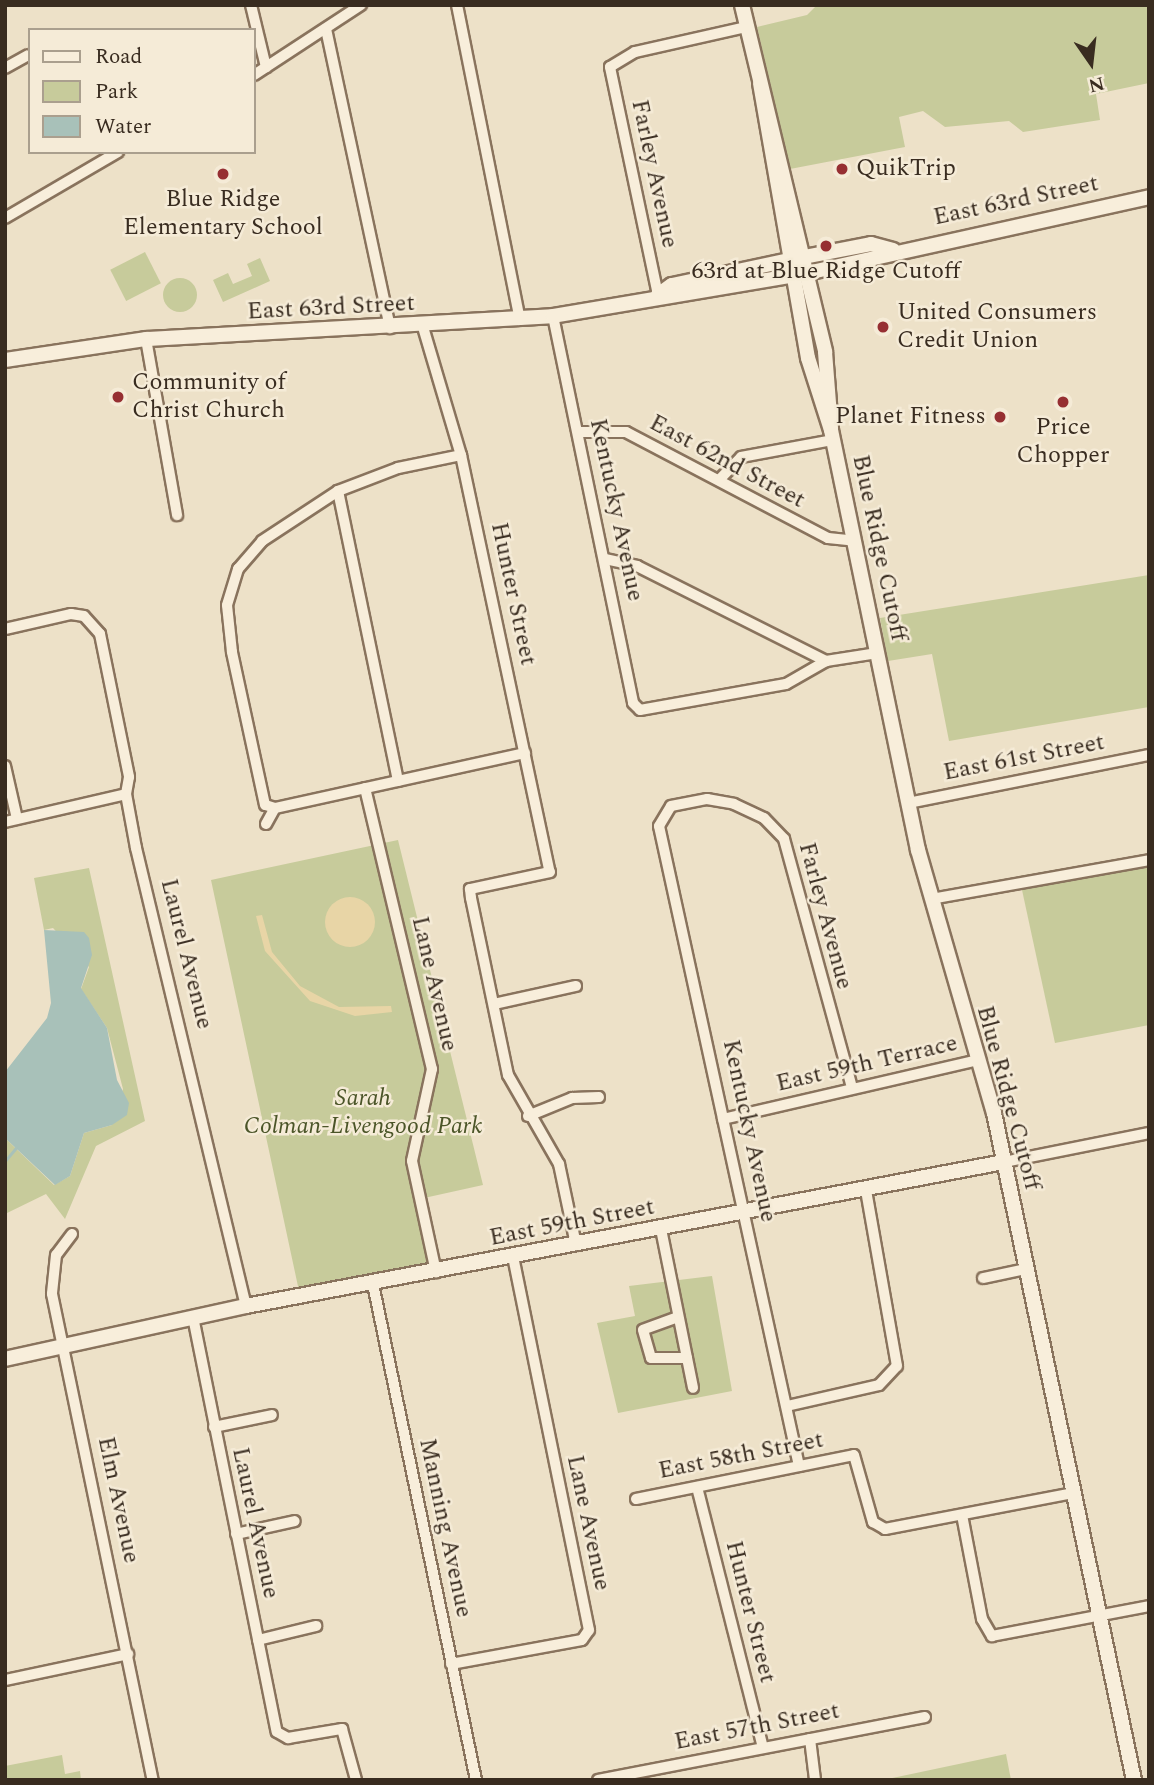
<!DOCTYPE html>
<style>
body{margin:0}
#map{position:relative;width:1154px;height:1785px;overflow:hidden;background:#ede1c8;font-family:Spectral,serif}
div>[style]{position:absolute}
.green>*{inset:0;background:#c7cb9b;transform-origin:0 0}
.round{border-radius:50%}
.sand>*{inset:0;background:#e8d5a6}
.water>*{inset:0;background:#a8c1b9}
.stream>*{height:2.5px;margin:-1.25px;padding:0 1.25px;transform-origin:1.25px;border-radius:1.25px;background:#a8c1b9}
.roads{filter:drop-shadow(2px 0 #89735d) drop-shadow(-2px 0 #89735d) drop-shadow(0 2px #89735d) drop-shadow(0 -2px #89735d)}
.street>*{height:10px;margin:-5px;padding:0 5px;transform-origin:5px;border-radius:5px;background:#f8eedb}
.secondary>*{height:14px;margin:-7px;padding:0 7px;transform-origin:7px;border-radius:7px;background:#f8eedb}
.dots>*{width:19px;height:19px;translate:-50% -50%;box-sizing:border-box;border:4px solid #f5ebd7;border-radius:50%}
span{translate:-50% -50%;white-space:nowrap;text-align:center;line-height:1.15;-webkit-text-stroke:5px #f5ebd7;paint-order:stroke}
.poi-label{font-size:24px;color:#392c20}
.left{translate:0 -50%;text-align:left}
.right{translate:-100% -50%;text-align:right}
.street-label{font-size:24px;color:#392c20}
.park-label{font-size:24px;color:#4b5528;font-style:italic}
.frame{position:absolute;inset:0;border:7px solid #392c20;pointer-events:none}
.legend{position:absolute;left:28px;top:28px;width:228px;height:126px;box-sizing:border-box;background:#f5ebd7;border:2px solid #aa9f8e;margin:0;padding:9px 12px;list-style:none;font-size:21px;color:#392c20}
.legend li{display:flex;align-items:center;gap:14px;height:35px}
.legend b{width:35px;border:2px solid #aa9f8e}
.north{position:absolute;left:1056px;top:28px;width:70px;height:70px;-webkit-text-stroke:5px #f5ebd7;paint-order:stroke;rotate:166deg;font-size:19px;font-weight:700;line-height:28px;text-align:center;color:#392c20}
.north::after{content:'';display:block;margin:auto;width:24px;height:32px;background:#392c20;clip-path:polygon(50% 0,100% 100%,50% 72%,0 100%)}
</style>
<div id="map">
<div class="green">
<i style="clip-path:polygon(817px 5px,1149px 5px,1149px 83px,1096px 94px,1100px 120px,1023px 132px,1009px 121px,945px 127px,923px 111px,899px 117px,905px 147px,790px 169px,757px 27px,807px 15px)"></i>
<i style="left:145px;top:252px;width:35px;height:39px;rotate:63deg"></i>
<i style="clip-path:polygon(260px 258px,270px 281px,223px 302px,213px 280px,228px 273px,233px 284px,252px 276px,247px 264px)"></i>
<i class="round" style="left:163px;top:278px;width:34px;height:34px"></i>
<i style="clip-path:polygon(1149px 575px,1149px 707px,949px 741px,932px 654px,888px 661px,880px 618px)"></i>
<i style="clip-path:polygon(398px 840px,483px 1185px,415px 1200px,428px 1258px,423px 1267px,299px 1291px,211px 880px)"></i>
<i style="clip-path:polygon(1149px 854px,1149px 1025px,1055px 1043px,1019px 876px)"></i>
<i style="clip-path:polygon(89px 868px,145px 1121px,96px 1146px,65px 1219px,46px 1194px,5px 1214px,5px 1138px,54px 1185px,70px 1176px,84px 1133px,112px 1125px,123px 1089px,107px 1028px,81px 989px,89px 967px,53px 928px,44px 930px,34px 878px)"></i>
<i style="clip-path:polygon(712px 1276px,732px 1391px,618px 1413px,597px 1323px,635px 1316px,629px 1286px)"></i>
<i style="clip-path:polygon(1006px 1754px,1011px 1780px,883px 1780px)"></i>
<i style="clip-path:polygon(62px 1755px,65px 1774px,80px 1771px,81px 1780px,5px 1780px,5px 1766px)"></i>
</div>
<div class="sand">
<i class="round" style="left:325px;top:897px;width:50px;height:50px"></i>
<i style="clip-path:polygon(262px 915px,272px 952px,300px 986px,339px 1007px,391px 1006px,392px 1012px,355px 1016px,310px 1001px,265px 951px,256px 916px)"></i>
</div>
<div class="water">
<i style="clip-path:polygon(44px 930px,84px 932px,89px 938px,92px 955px,81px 988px,107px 1028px,117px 1080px,129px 1103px,127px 1115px,112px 1125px,84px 1133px,70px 1176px,55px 1185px,5px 1138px,5px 1072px,47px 1018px,51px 1003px)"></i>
</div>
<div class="stream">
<i style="left:5px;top:1161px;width:17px;rotate:-50deg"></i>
</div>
<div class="roads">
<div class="street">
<i style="left:251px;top:5px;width:64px;rotate:76.4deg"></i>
<i style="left:457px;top:5px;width:321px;rotate:78.7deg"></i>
<i style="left:326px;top:29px;width:306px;rotate:77.9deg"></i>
<i style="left:5px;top:68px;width:26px;rotate:-29deg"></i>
<i style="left:254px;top:75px;width:128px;rotate:-33.2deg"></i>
<i style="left:5px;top:218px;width:131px;rotate:-30.3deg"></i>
<i style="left:658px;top:295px;width:233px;rotate:-101.9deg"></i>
<i style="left:610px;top:67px;width:29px;rotate:-31deg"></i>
<i style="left:635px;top:52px;width:114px;rotate:-12.7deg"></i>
<i style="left:553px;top:316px;width:395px;rotate:78.3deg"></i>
<i style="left:633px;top:703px;width:10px;rotate:45deg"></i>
<i style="left:640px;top:710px;width:148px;rotate:-10.1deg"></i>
<i style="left:786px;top:684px;width:46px;rotate:-29.9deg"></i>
<i style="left:826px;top:661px;width:52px;rotate:-8.9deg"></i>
<i style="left:423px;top:327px;width:134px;rotate:73.5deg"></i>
<i style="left:461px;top:455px;width:426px;rotate:78deg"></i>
<i style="left:550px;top:872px;width:82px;rotate:168deg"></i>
<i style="left:470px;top:889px;width:9px;rotate:84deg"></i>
<i style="left:471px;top:898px;width:181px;rotate:78.2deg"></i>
<i style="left:508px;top:1075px;width:103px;rotate:60.2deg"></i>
<i style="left:559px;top:1164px;width:83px;rotate:78.1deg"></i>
<i style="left:146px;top:339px;width:179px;rotate:80deg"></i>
<i style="left:578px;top:432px;width:48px"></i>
<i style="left:626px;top:432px;width:228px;rotate:27.7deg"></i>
<i style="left:828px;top:538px;width:27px;rotate:6deg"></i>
<i style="left:719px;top:480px;width:32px;rotate:-46deg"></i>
<i style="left:741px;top:457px;width:94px;rotate:-10.5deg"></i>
<i style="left:338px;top:491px;width:296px;rotate:78.3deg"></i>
<i style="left:605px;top:559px;width:33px;rotate:12deg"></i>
<i style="left:637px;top:566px;width:212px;rotate:26.7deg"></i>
<i style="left:5px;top:629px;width:68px;rotate:-12.8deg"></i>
<i style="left:71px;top:614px;width:13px;rotate:9deg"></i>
<i style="left:84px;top:616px;width:24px;rotate:48deg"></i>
<i style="left:100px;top:634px;width:146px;rotate:78.5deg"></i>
<i style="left:129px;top:777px;width:17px;rotate:100deg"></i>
<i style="left:126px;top:794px;width:55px;rotate:79.5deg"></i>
<i style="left:136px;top:848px;width:471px;rotate:76.5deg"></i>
<i style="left:5px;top:766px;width:54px;rotate:77.2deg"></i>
<i style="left:365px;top:788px;width:289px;rotate:76.6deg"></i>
<i style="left:432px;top:1069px;width:94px;rotate:102.3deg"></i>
<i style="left:412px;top:1161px;width:114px;rotate:77.8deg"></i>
<i style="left:908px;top:803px;width:246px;rotate:-11.3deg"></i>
<i style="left:275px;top:808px;width:10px;rotate:-163deg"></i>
<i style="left:265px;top:805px;width:157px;rotate:-102.2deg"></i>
<i style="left:232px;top:652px;width:47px;rotate:-96.1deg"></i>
<i style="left:227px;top:605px;width:38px;rotate:-73deg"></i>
<i style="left:238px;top:569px;width:37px;rotate:-49deg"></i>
<i style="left:262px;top:541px;width:91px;rotate:-33.3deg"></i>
<i style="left:338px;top:491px;width:64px;rotate:-21deg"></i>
<i style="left:398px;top:468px;width:64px;rotate:-11.7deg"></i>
<i style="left:5px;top:822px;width:124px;rotate:-13deg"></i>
<i style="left:266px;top:824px;width:18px;rotate:-61deg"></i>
<i style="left:275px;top:808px;width:256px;rotate:-12.4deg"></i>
<i style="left:931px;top:899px;width:221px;rotate:-10.1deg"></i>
<i style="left:494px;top:1004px;width:84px;rotate:-12.4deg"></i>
<i style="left:528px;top:1116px;width:48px;rotate:-22.2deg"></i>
<i style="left:572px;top:1098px;width:27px;rotate:-2deg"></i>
<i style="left:723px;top:1119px;width:263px;rotate:-13deg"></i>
<i style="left:1004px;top:1162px;width:148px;rotate:-11.3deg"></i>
<i style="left:661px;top:1229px;width:162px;rotate:78.6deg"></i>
<i style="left:72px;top:1234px;width:26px;rotate:127deg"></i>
<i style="left:56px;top:1255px;width:39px;rotate:96deg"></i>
<i style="left:52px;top:1294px;width:496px;rotate:78.3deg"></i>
<i style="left:983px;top:1278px;width:44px;rotate:-11.8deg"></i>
<i style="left:373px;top:1284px;width:507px;rotate:78.27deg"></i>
<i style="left:193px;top:1317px;width:423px;rotate:78.6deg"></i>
<i style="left:277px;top:1732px;width:13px;rotate:29deg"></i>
<i style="left:288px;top:1738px;width:55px;rotate:-9.5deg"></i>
<i style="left:342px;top:1729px;width:53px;rotate:74.6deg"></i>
<i style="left:678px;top:1317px;width:37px;rotate:160deg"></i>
<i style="left:643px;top:1330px;width:29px;rotate:74deg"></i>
<i style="left:651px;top:1358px;width:36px"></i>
<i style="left:787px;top:1406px;width:94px;rotate:-12.9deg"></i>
<i style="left:879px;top:1385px;width:26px;rotate:-47deg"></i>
<i style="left:897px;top:1366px;width:179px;rotate:-100deg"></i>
<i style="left:214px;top:1427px;width:59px;rotate:-11.7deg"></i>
<i style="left:799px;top:1466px;width:655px;rotate:-102.34deg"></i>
<i style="left:659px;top:826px;width:23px;rotate:-59deg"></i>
<i style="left:671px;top:806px;width:37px;rotate:-11deg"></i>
<i style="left:707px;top:799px;width:27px;rotate:10deg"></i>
<i style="left:734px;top:804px;width:33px;rotate:25deg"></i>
<i style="left:764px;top:818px;width:29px;rotate:46deg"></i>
<i style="left:784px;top:839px;width:257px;rotate:74.7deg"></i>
<i style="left:697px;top:1487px;width:269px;rotate:75.8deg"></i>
<i style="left:636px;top:1499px;width:222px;rotate:-11.4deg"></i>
<i style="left:854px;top:1455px;width:70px;rotate:74.2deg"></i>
<i style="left:873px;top:1522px;width:14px;rotate:30deg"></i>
<i style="left:885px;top:1529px;width:191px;rotate:-10.8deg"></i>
<i style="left:962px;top:1515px;width:106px;rotate:79.1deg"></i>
<i style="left:982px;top:1619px;width:20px;rotate:60deg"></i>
<i style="left:992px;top:1636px;width:160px;rotate:-10.8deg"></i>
<i style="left:236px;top:1534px;width:60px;rotate:-12.4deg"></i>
<i style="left:258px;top:1640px;width:60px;rotate:-13.6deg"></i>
<i style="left:451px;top:1664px;width:133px;rotate:-10.4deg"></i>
<i style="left:582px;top:1640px;width:12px;rotate:-55deg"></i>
<i style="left:589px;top:1630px;width:381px;rotate:-101.5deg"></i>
<i style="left:5px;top:1680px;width:126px;rotate:-11.9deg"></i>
<i style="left:810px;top:1739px;width:41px;rotate:83deg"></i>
<i style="left:598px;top:1780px;width:333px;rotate:-10.9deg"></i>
</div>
<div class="secondary">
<i style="left:742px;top:5px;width:357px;rotate:76.5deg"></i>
<i style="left:825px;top:352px;width:77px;rotate:85.5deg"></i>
<i style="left:760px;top:83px;width:279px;rotate:80.1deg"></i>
<i style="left:808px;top:358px;width:76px;rotate:72.3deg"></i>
<i style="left:831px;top:430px;width:429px;rotate:78.3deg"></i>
<i style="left:918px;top:850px;width:274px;rotate:73.9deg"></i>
<i style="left:994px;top:1113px;width:682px;rotate:78.15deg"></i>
<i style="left:658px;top:295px;width:17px;rotate:-36deg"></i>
<i style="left:672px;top:285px;width:135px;rotate:-12deg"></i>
<i style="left:804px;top:257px;width:68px;rotate:-11deg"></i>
<i style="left:871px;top:244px;width:23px;rotate:15deg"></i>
<i style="left:5px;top:360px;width:143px;rotate:-8.5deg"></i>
<i style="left:146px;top:339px;width:408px;rotate:-3.2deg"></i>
<i style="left:553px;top:316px;width:258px;rotate:-9.6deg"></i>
<i style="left:807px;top:273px;width:350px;rotate:-12.5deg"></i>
<i style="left:5px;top:1359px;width:247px;rotate:-12.4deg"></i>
<i style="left:246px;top:1306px;width:772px;rotate:-10.76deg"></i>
</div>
</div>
<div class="dots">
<i style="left:842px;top:169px;background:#962f32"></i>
<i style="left:223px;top:174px;background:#962f32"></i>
<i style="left:826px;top:246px;background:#962f32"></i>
<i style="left:883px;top:327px;background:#962f32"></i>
<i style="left:118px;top:397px;background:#962f32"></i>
<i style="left:1063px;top:402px;background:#962f32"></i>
<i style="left:1000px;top:417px;background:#962f32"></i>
</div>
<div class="poi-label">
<span class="left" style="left:856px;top:169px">QuikTrip</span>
<span style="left:223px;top:214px">Blue Ridge<br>Elementary School</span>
<span style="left:826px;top:272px">63rd at Blue Ridge Cutoff</span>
<span class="left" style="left:897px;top:327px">United Consumers<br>Credit Union</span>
<span class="left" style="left:132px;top:397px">Community of<br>Christ Church</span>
<span class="right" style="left:986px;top:417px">Planet Fitness</span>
<span style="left:1063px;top:442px">Price<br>Chopper</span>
</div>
<div class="street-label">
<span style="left:654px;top:174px;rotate:78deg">Farley Avenue</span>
<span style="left:1016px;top:201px;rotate:-12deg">East 63rd Street</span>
<span style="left:331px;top:308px;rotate:-3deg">East 63rd Street</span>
<span style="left:727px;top:462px;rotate:28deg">East 62nd Street</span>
<span style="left:616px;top:510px;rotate:78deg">Kentucky Avenue</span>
<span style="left:879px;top:548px;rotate:78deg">Blue Ridge Cutoff</span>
<span style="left:513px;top:594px;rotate:78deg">Hunter Street</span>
<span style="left:1024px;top:758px;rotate:-11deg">East 61st Street</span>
<span style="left:825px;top:916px;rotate:75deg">Farley Avenue</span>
<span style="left:186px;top:954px;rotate:76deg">Laurel Avenue</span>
<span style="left:434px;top:984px;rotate:77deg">Lane Avenue</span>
<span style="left:867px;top:1064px;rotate:-13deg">East 59th Terrace</span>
<span style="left:1008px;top:1098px;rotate:75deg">Blue Ridge Cutoff</span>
<span style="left:749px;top:1131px;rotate:78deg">Kentucky Avenue</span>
<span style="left:572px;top:1223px;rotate:-11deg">East 59th Street</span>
<span style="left:741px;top:1456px;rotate:-11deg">East 58th Street</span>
<span style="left:118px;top:1500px;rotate:78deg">Elm Avenue</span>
<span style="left:255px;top:1523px;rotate:78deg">Laurel Avenue</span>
<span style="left:588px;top:1523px;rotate:78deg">Lane Avenue</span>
<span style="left:445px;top:1528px;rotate:78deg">Manning Avenue</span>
<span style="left:750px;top:1612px;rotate:76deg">Hunter Street</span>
<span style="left:757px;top:1727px;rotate:-11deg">East 57th Street</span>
</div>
<div class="park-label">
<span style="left:363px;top:1113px">Sarah<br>Colman-Livengood Park</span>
</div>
<div class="frame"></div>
<ul class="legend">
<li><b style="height:9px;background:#f8eedb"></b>Road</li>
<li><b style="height:19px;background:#c7cb9b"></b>Park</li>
<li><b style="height:19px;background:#a8c1b9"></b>Water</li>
</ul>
<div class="north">N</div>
</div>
